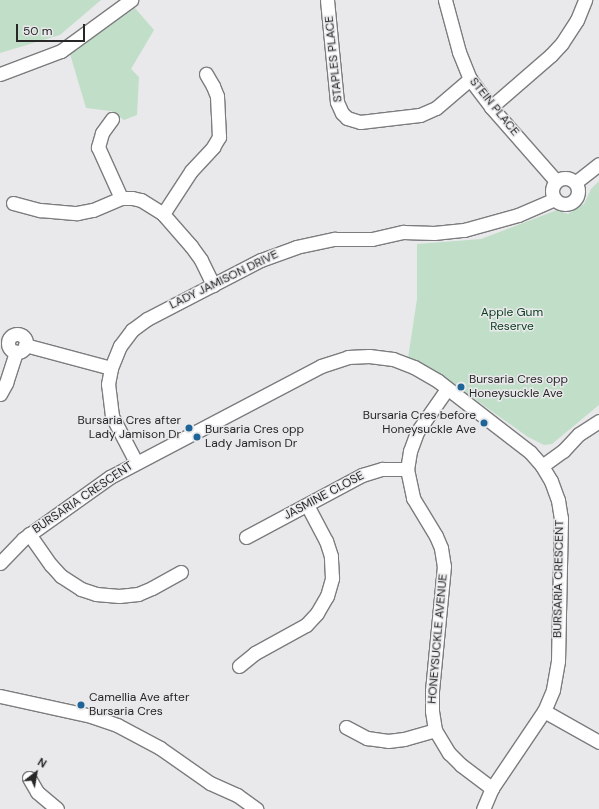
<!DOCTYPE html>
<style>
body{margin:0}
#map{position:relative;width:599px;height:809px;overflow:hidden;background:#e9e9eb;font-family:"DM Sans",sans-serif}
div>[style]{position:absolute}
.green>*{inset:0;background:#c1dec8}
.roads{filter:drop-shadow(1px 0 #7c7c7f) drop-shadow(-1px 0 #7c7c7f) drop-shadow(0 1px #7c7c7f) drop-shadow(0 -1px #7c7c7f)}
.minor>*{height:13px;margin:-6.5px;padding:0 6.5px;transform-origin:6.5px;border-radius:6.5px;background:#fff}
.minor>.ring{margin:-6.5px;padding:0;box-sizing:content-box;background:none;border:13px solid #fff;border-radius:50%}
.dots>*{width:11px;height:11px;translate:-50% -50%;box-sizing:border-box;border:2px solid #e9e9eb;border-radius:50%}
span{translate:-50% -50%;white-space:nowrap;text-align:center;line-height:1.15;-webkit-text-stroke:3px #e9e9eb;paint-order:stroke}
.street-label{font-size:12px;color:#272728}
.park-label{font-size:12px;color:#073b1d}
.poi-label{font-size:12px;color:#272728}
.left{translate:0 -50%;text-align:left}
.right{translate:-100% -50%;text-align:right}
.north{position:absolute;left:16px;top:753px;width:40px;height:40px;-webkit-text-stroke:3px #e9e9eb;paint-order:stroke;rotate:31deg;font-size:11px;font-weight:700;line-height:16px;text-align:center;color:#272728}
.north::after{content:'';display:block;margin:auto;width:14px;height:18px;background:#272728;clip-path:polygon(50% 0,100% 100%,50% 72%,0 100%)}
.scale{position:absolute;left:16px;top:24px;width:69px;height:18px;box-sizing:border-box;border:2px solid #272728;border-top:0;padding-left:5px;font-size:12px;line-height:14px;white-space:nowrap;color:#272728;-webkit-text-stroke:3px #e9e9eb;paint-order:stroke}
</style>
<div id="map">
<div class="green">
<i style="clip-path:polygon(0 0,101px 0,60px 35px,0 53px)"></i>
<i style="clip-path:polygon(135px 8px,154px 30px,131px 69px,139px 77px,137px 115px,124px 120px,111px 111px,86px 108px,70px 54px)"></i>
<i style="clip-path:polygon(599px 181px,599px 405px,552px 444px,544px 445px,528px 437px,448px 380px,408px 358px,417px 299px,417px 244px,481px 239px,557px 210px,568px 214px,584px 204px,591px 189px)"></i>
</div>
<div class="roads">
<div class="minor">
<i style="left:327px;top:0;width:102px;rotate:84.4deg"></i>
<i style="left:337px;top:102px;width:12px;rotate:66deg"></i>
<i style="left:342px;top:113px;width:7px;rotate:45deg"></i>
<i style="left:347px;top:118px;width:14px;rotate:17deg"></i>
<i style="left:360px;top:122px;width:60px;rotate:-6.7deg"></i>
<i style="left:420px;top:115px;width:17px;rotate:-24deg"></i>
<i style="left:436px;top:108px;width:45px;rotate:-40.5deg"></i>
<i style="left:445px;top:0;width:54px;rotate:74.9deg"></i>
<i style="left:459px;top:52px;width:29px;rotate:68deg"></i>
<i style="left:470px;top:79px;width:35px;rotate:53deg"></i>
<i style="left:491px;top:107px;width:98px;rotate:48.7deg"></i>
<i style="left:0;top:74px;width:65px;rotate:-20.7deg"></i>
<i style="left:61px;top:51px;width:87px;rotate:-36.1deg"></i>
<i style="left:491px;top:107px;width:79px;rotate:-40.9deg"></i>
<i style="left:551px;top:55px;width:16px;rotate:-47deg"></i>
<i style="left:562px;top:43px;width:27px;rotate:-57deg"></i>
<i style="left:577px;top:20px;width:22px;rotate:-68deg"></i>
<i style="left:112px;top:119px;width:17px;rotate:126deg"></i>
<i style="left:102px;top:133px;width:15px;rotate:106deg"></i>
<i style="left:98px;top:147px;width:56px;rotate:65.7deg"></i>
<i class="ring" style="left:552px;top:178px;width:13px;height:13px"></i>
<i style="left:576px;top:182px;width:29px;rotate:-38deg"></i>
<i style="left:13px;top:203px;width:28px;rotate:15deg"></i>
<i style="left:40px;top:210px;width:37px;rotate:5deg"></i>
<i style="left:77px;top:213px;width:16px;rotate:-11deg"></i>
<i style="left:93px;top:210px;width:30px;rotate:-23deg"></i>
<i style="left:121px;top:198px;width:11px"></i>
<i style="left:132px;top:198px;width:9px;rotate:13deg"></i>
<i style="left:141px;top:200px;width:26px;rotate:32deg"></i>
<i style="left:163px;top:214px;width:43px;rotate:48.8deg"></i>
<i style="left:191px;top:246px;width:17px;rotate:54deg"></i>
<i style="left:201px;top:260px;width:28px;rotate:64deg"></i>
<i style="left:163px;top:214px;width:51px;rotate:-56.9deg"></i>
<i style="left:191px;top:171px;width:33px;rotate:-47deg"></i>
<i style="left:213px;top:147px;width:12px;rotate:-59deg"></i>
<i style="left:219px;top:137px;width:41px;rotate:-92.8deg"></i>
<i style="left:217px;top:96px;width:11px;rotate:-112deg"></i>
<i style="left:213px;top:86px;width:14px;rotate:-120deg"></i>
<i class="ring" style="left:8px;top:334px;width:5px;height:5px"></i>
<i style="left:25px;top:345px;width:89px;rotate:15deg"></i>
<i style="left:447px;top:389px;width:52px;rotate:124.9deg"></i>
<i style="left:417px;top:432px;width:20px;rotate:110deg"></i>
<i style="left:410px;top:451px;width:18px;rotate:99deg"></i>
<i style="left:407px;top:469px;width:30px;rotate:78deg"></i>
<i style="left:413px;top:498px;width:44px;rotate:58.8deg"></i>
<i style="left:436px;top:536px;width:13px;rotate:67deg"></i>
<i style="left:441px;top:548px;width:18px;rotate:81deg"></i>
<i style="left:444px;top:566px;width:126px;rotate:95.5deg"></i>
<i style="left:432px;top:691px;width:20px;rotate:90deg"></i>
<i style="left:432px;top:711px;width:19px;rotate:81deg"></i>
<i style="left:435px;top:730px;width:27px;rotate:59deg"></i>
<i style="left:449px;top:753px;width:17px;rotate:45deg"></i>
<i style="left:461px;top:765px;width:39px;rotate:37deg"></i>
<i style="left:0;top:394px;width:13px;rotate:-61deg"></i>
<i style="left:6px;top:383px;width:33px;rotate:-72deg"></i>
<i style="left:136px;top:462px;width:52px;rotate:-117.6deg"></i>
<i style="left:112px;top:416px;width:32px;rotate:-97deg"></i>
<i style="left:108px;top:384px;width:16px;rotate:-79deg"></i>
<i style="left:111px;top:368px;width:24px;rotate:-68deg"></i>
<i style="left:120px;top:346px;width:20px;rotate:-53deg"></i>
<i style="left:132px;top:330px;width:19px;rotate:-36deg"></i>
<i style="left:147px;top:319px;width:128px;rotate:-27.4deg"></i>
<i style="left:261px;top:260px;width:37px;rotate:-20deg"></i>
<i style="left:296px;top:247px;width:40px;rotate:-12deg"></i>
<i style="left:335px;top:239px;width:37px"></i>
<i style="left:372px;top:239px;width:32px;rotate:-13deg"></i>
<i style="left:403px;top:232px;width:31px;rotate:2deg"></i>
<i style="left:434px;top:233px;width:30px;rotate:-6deg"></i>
<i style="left:464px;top:230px;width:56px;rotate:-15.5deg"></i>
<i style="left:518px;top:215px;width:40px;rotate:-23.4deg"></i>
<i style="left:542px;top:466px;width:26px;rotate:-36deg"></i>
<i style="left:563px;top:451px;width:23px;rotate:-47deg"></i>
<i style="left:579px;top:434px;width:24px;rotate:-33deg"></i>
<i style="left:29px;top:534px;width:38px;rotate:55deg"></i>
<i style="left:51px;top:565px;width:15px;rotate:48deg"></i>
<i style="left:61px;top:576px;width:24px;rotate:33deg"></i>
<i style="left:81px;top:589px;width:16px;rotate:18deg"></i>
<i style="left:96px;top:594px;width:23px;rotate:5deg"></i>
<i style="left:119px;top:596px;width:19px;rotate:-6deg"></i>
<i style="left:138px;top:594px;width:15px;rotate:-23deg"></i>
<i style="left:152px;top:588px;width:33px;rotate:-29deg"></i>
<i style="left:246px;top:537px;width:132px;rotate:-28.1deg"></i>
<i style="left:362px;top:475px;width:21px;rotate:-17deg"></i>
<i style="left:382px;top:469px;width:25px"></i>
<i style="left:0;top:563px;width:33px;rotate:-46deg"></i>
<i style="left:23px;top:539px;width:107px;rotate:-35.5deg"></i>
<i style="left:110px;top:477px;width:238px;rotate:-27.7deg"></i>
<i style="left:321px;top:366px;width:28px;rotate:-18deg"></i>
<i style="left:348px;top:357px;width:21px;rotate:-3deg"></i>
<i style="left:369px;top:356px;width:24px;rotate:7deg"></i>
<i style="left:393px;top:359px;width:22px;rotate:21deg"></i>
<i style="left:414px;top:367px;width:28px;rotate:30deg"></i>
<i style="left:438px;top:381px;width:116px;rotate:37.7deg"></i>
<i style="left:530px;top:452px;width:18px;rotate:49deg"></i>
<i style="left:542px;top:466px;width:17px;rotate:59deg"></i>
<i style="left:551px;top:481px;width:20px;rotate:70deg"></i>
<i style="left:558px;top:500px;width:18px;rotate:81deg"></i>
<i style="left:561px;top:518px;width:143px;rotate:91.2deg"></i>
<i style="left:558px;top:661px;width:29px;rotate:100deg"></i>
<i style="left:553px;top:690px;width:23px;rotate:113deg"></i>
<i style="left:544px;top:711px;width:93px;rotate:124deg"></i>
<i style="left:492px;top:788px;width:23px;rotate:113deg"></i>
<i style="left:239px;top:666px;width:21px;rotate:-39deg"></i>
<i style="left:255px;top:653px;width:58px;rotate:-28.8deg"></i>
<i style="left:306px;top:625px;width:16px;rotate:-47deg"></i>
<i style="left:317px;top:613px;width:20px;rotate:-60deg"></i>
<i style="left:327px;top:596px;width:19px;rotate:-74deg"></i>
<i style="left:332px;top:578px;width:22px;rotate:-93deg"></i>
<i style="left:331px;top:556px;width:16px;rotate:-108deg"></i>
<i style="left:326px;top:541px;width:41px;rotate:-117.8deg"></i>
<i style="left:0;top:696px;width:93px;rotate:12.4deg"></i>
<i style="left:91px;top:716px;width:28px;rotate:19deg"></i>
<i style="left:117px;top:725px;width:49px;rotate:28.1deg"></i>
<i style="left:160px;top:748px;width:61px;rotate:35deg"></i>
<i style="left:210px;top:783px;width:30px;rotate:24deg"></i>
<i style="left:237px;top:795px;width:24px;rotate:36deg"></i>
<i style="left:544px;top:711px;width:63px;rotate:29.4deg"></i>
<i style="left:346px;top:727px;width:24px;rotate:28deg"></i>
<i style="left:367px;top:738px;width:21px;rotate:8deg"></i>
<i style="left:388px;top:741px;width:16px;rotate:-7deg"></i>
<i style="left:404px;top:739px;width:32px;rotate:-16deg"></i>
<i style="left:29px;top:778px;width:16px;rotate:60deg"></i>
<i style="left:37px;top:792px;width:26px;rotate:40deg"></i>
</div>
</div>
<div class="dots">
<i style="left:461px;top:387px;background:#1e6499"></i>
<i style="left:484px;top:423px;background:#1e6499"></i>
<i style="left:189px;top:428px;background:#1e6499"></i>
<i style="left:197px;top:437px;background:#1e6499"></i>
<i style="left:81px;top:705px;background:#1e6499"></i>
</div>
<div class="street-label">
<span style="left:334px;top:59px;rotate:-96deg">STAPLES PLACE</span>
<span style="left:494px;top:107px;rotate:51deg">STEIN PLACE</span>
<span style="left:224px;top:280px;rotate:-26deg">LADY JAMISON DRIVE</span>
<span style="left:324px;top:496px;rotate:-28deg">JASMINE CLOSE</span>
<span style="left:83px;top:498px;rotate:-34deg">BURSARIA CRESCENT</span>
<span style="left:559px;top:579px;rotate:-89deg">BURSARIA CRESCENT</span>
<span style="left:438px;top:639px;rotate:-85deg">HONEYSUCKLE AVENUE</span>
</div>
<div class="park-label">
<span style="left:512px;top:320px">Apple Gum<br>Reserve</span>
</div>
<div class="poi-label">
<span class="left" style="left:469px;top:387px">Bursaria Cres opp<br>Honeysuckle Ave</span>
<span class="right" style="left:476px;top:423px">Bursaria Cres before<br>Honeysuckle Ave</span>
<span class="right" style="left:181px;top:428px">Bursaria Cres after<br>Lady Jamison Dr</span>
<span class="left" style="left:205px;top:437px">Bursaria Cres opp<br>Lady Jamison Dr</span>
<span class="left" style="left:89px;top:705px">Camellia Ave after<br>Bursaria Cres</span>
</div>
<div class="north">N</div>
<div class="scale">50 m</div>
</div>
